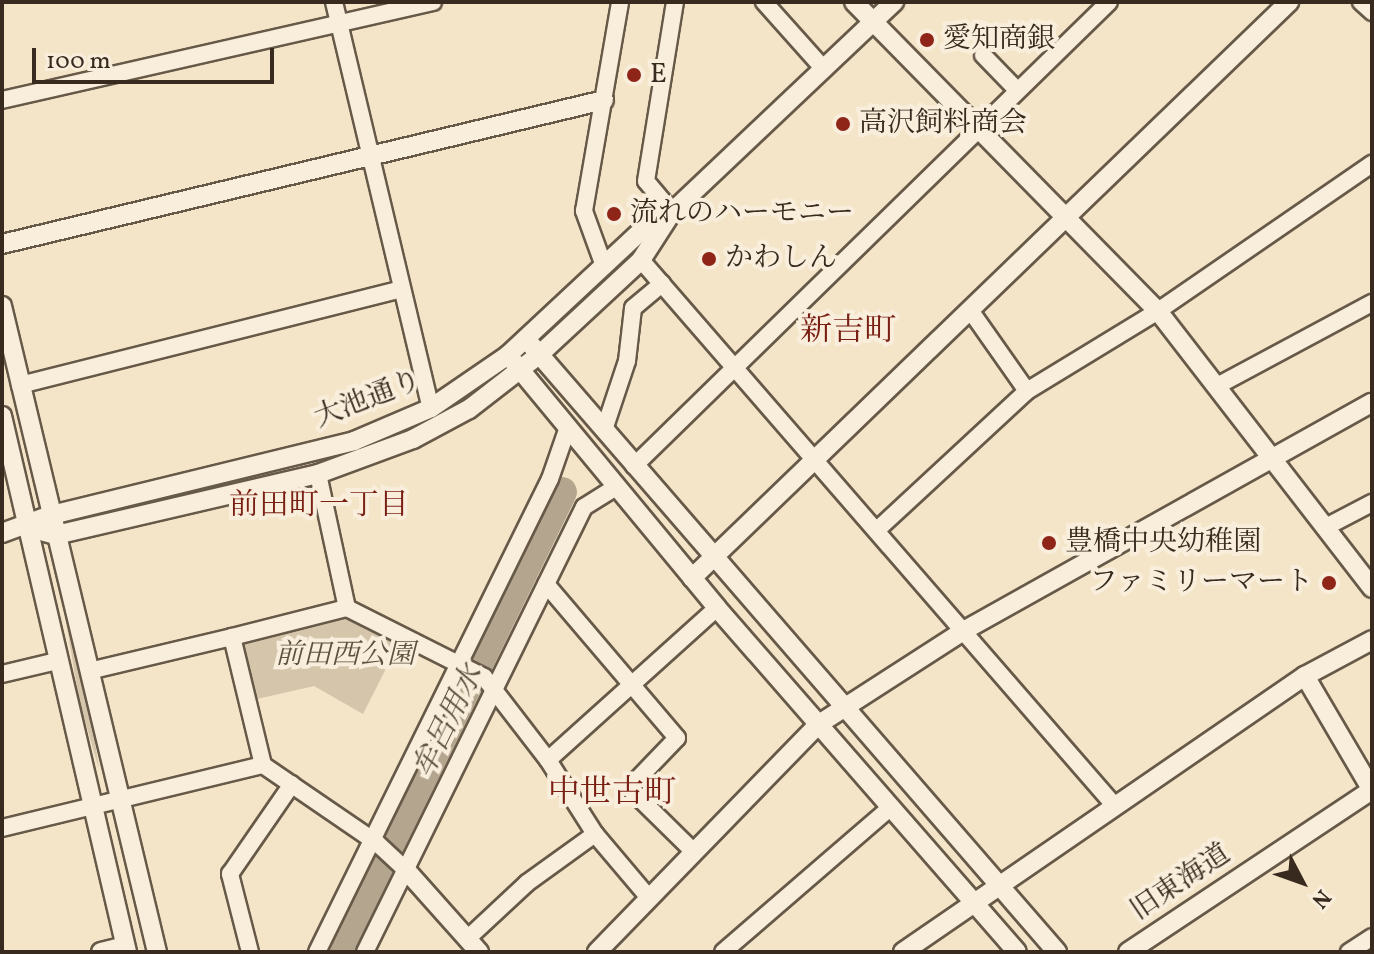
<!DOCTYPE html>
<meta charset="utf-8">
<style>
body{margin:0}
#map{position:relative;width:1374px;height:954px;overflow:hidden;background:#f4e5c8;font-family:Vollkorn,"Noto Serif JP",serif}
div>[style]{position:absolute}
.green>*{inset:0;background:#d4c5ab}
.river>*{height:30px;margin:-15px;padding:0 15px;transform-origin:15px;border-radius:15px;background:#b4a58e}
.roads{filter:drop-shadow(2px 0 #675948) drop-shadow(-2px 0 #675948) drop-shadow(0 2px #675948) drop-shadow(0 -2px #675948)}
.minor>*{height:16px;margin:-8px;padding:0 8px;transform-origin:8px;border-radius:8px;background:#f8eedb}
.tertiary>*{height:18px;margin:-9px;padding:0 9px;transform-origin:9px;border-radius:9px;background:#f8eedb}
.dots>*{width:22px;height:22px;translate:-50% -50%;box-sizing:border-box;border:4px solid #f8eedb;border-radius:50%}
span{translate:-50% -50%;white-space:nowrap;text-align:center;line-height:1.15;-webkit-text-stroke:8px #f8eedb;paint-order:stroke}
.poi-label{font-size:28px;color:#382a1e}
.left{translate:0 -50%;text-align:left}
.right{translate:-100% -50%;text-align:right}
.street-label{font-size:28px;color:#382a1e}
.park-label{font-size:28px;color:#5f5141;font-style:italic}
.neighbourhood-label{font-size:30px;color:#7a1f14}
.water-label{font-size:30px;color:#5d4f40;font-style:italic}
.quarter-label{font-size:32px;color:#7a1f14}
.frame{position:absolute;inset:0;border:4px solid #382a1e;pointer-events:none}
.north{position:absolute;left:1262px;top:842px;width:80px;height:80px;-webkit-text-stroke:6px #f8eedb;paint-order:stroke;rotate:131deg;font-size:22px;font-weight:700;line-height:32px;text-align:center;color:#382a1e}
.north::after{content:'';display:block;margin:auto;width:28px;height:36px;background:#382a1e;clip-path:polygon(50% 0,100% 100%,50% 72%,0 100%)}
.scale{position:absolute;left:32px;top:48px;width:242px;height:36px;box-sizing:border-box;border:4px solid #382a1e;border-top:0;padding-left:10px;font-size:24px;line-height:28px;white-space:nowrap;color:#382a1e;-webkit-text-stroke:6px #f8eedb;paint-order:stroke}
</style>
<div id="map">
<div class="green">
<i style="clip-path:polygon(58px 575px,83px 662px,99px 769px,80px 704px)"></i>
<i style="clip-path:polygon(344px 615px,400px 641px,363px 714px,314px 686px,257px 699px,243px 641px)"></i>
</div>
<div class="river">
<i style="left:337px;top:952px;width:512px;rotate:-63.94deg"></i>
</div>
<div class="roads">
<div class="minor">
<i style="left:334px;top:2px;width:417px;rotate:76.6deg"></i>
<i style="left:764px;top:2px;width:90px;rotate:48.2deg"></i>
<i style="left:1361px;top:2px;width:15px;rotate:42deg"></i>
<i style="left:983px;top:55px;width:47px;rotate:45.9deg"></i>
<i style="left:2px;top:100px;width:442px;rotate:-12.8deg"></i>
<i style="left:672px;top:212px;width:40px;rotate:-130deg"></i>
<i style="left:646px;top:181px;width:181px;rotate:-80.8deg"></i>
<i style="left:641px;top:260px;width:722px;rotate:49.05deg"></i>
<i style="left:604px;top:266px;width:59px;rotate:-110deg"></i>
<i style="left:584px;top:211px;width:212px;rotate:-80.2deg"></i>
<i style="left:970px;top:310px;width:99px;rotate:54.9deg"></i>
<i style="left:20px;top:385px;width:391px;rotate:-14.1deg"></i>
<i style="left:1217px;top:386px;width:176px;rotate:-28.2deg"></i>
<i style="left:604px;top:430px;width:73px;rotate:-71.6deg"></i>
<i style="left:627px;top:361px;width:53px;rotate:-83.5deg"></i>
<i style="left:633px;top:308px;width:38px;rotate:-40deg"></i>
<i style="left:634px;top:466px;width:664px;rotate:-44.33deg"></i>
<i style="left:318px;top:474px;width:137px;rotate:77.8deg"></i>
<i style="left:347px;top:608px;width:153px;rotate:26.7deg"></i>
<i style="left:484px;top:677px;width:105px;rotate:52.4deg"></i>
<i style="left:548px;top:760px;width:88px;rotate:57.6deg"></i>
<i style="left:595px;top:834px;width:84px;rotate:49.8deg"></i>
<i style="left:1326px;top:527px;width:52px;rotate:-27.6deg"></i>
<i style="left:877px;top:530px;width:205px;rotate:-42.8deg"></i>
<i style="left:1027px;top:391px;width:153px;rotate:-31.4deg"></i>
<i style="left:1158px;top:311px;width:260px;rotate:-34.5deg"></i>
<i style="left:546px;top:584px;width:202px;rotate:49.6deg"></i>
<i style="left:677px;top:738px;width:69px;rotate:133.8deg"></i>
<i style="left:629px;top:788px;width:91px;rotate:44.6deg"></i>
<i style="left:89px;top:671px;width:147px;rotate:-13.4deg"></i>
<i style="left:2px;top:674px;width:57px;rotate:-13.3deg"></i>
<i style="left:548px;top:760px;width:227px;rotate:-42deg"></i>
<i style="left:263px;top:765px;width:132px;rotate:-103.6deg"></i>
<i style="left:232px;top:637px;width:119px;rotate:-14.2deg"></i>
<i style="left:2px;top:828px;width:268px;rotate:-13.6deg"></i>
<i style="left:263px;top:765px;width:138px;rotate:34.4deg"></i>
<i style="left:377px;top:843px;width:40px;rotate:43deg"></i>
<i style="left:467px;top:939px;width:82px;rotate:-43deg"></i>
<i style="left:527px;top:883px;width:84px;rotate:-35.8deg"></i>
<i style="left:250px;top:952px;width:81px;rotate:-104.4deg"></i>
<i style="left:230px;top:874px;width:109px;rotate:-55.4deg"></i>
<i style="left:317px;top:952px;width:527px;rotate:-63.78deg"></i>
<i style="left:550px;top:479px;width:55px;rotate:-70.9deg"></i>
<i style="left:365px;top:952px;width:496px;rotate:-63.8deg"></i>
<i style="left:584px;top:507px;width:38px;rotate:-32deg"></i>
<i style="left:723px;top:952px;width:222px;rotate:-40.8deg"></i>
<i style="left:1349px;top:952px;width:27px;rotate:-33deg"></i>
</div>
<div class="tertiary">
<i style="left:854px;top:2px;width:433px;rotate:45.5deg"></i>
<i style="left:1158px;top:311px;width:350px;rotate:52.3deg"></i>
<i style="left:2px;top:244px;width:619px;rotate:-13.45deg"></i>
<i style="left:2px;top:306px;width:664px;rotate:76.51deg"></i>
<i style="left:526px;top:339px;width:811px;rotate:49.1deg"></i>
<i style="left:508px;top:355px;width:328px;rotate:50.4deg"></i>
<i style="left:717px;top:608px;width:456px;rotate:48.9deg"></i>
<i style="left:2px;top:416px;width:550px;rotate:76.87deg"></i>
<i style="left:26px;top:527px;width:31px;rotate:15deg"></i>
<i style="left:56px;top:535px;width:269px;rotate:-13.1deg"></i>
<i style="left:318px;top:474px;width:101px;rotate:-20.2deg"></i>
<i style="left:413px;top:439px;width:64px;rotate:-28.2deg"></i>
<i style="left:469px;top:409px;width:90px;rotate:-37.8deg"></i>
<i style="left:540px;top:354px;width:138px;rotate:-42.9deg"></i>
<i style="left:641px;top:260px;width:57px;rotate:-57.1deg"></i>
<i style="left:672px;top:212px;width:306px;rotate:-43.4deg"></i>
<i style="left:2px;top:533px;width:52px;rotate:-20.2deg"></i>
<i style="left:51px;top:515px;width:312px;rotate:-13.7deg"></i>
<i style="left:354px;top:441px;width:84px;rotate:-23.2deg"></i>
<i style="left:431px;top:408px;width:93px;rotate:-34.5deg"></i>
<i style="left:508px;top:355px;width:180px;rotate:-43deg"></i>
<i style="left:640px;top:232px;width:36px;rotate:-32deg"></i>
<i style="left:692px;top:578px;width:830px;rotate:-43.97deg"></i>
<i style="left:1305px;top:676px;width:132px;rotate:59.6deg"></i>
<i style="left:406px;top:870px;width:110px;rotate:48.3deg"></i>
<i style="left:101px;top:952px;width:25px;rotate:-14deg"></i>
<i style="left:597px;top:952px;width:318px;rotate:-45.8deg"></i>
<i style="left:819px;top:724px;width:174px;rotate:-32.8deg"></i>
<i style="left:965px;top:630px;width:466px;rotate:-29.2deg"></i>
<i style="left:903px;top:952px;width:488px;rotate:-34.5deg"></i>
<i style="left:1305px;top:676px;width:76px;rotate:-28.2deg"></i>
<i style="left:1128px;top:952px;width:293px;rotate:-33.6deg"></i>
</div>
</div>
<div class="dots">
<i style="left:927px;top:40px;background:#8f2418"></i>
<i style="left:634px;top:75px;background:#8f2418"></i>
<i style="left:843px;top:124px;background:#8f2418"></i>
<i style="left:614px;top:214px;background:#8f2418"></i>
<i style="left:709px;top:259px;background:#8f2418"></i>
<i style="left:1049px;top:543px;background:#8f2418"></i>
<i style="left:1329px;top:583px;background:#8f2418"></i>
</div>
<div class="poi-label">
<span class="left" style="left:943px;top:40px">愛知商銀</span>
<span class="left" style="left:650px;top:75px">E</span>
<span class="left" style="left:859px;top:124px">高沢飼料商会</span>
<span class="left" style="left:630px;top:214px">流れのハーモニー</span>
<span class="left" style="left:725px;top:259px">かわしん</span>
<span class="left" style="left:1065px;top:543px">豊橋中央幼稚園</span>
<span class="right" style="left:1313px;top:583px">ファミリーマート</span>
</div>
<div class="street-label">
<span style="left:368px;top:400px;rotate:-21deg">大池通り</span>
<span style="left:1181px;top:883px;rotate:-34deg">旧東海道</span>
</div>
<div class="park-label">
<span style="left:345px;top:656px">前田西公園</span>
</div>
<div class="neighbourhood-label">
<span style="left:319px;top:506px">前田町一丁目</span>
</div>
<div class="water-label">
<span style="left:449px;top:722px;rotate:-64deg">牟呂用水</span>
</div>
<div class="quarter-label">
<span style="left:848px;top:332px">新吉町</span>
<span style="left:612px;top:794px">中世古町</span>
</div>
<div class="frame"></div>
<div class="north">N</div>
<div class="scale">100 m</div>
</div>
